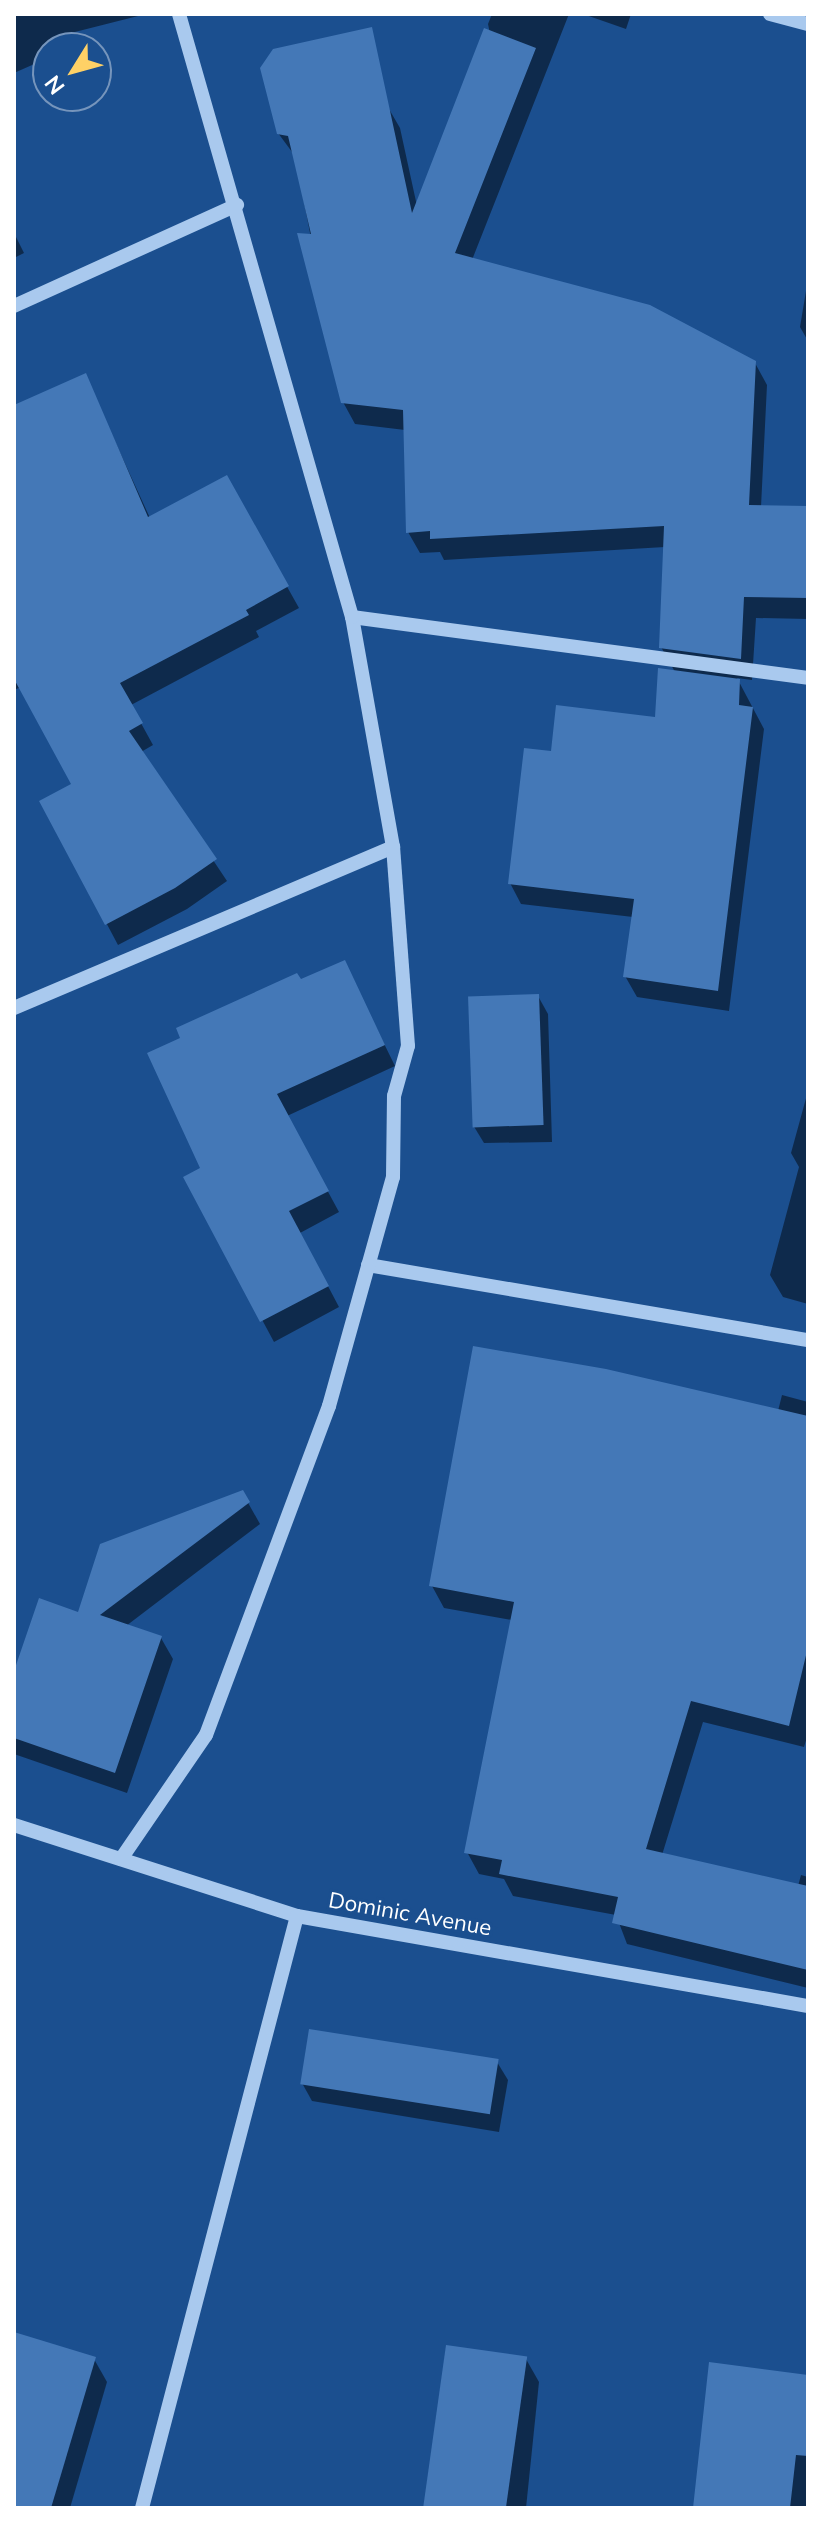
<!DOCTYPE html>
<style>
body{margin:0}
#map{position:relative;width:822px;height:2522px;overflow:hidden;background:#1b4f8f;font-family:Mulish,sans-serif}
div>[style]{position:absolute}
.shadow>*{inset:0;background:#0007}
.building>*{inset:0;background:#4478b7;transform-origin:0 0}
.minor>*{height:14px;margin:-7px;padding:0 7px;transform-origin:7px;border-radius:7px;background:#a9c9ee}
span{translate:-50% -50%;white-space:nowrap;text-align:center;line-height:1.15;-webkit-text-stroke:6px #1b4f8f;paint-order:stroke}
.street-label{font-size:22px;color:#fff}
.frame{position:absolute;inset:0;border:16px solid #fff;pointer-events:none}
.north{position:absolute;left:32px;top:32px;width:80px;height:80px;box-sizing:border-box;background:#1b4f8f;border:2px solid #7695bc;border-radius:50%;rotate:233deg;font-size:22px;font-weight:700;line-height:32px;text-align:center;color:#fff}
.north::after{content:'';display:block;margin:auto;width:28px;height:36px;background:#ffd166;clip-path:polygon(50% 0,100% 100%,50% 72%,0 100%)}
</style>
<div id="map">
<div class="shadow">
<i style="clip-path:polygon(14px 14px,146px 14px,63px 35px,66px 48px,48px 48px,48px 58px,14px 73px)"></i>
<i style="clip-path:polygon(492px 14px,569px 14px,472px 260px,755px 363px,767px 385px,761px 507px,808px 508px,808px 619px,756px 618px,752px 680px,737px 678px,764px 729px,729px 1011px,637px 997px,625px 976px,633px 917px,521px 904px,510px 883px,553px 753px,657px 719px,675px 672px,661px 647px,665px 547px,444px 560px,440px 552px,420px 553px,408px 532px,405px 430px,355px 424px,343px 402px,295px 156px,278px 133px,389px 109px,400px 128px,417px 206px,504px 102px,488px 24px)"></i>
<i style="clip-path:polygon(583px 14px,631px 14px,626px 29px)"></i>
<i style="clip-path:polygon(14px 233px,24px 253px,14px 258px)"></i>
<i style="clip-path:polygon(808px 279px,808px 341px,800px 327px)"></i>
<i style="clip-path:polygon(85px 376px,150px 518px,226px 478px,299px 608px,256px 631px,259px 637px,131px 705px,153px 745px,141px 752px,227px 881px,187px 909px,118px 945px,42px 802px,74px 785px,21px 687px,14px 690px,14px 407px)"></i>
<i style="clip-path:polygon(344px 962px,395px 1066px,287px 1116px,339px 1212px,300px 1233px,339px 1307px,274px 1342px,186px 1178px,203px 1169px,183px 1039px)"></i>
<i style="clip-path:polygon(538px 996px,548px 1014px,552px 1142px,484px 1143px,473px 1125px)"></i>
<i style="clip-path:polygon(808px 1091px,808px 1304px,783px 1297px,770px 1275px,799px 1167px,791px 1153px)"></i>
<i style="clip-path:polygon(782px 1395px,808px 1402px,808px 1734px,804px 1747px,703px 1722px,662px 1855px,798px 1886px,801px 1875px,808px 1877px,808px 1988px,627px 1944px,616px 1915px,513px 1896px,504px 1879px,479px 1874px,467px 1852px,512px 1620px,444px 1608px,432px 1586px,778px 1411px)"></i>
<i style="clip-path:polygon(242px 1492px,260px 1524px,126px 1626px,161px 1638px,173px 1659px,127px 1793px,14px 1754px,14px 1677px,79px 1615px)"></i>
<i style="clip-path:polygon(497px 2062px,508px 2080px,499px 2132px,312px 2101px,302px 2083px)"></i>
<i style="clip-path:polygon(14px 2335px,94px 2359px,107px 2382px,70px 2508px,14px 2508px)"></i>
<i style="clip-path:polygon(526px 2359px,539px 2382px,526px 2508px,427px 2508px)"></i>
<i style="clip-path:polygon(808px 2377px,808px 2508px,696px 2508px)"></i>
</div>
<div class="building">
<i style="clip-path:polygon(372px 27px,412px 213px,484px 28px,536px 48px,455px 253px,650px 305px,756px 361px,749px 505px,808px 506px,808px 598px,744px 597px,741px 659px,659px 648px,664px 526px,430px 539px,430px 531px,406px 533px,403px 410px,341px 403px,297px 233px,311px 234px,288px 136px,277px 134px,260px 68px,273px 49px)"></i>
<i style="clip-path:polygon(86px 373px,148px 517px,227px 475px,289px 586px,246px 610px,249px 615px,120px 683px,143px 723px,129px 731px,217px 859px,175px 888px,105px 925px,39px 801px,71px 784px,14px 679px,14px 405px)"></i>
<i style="clip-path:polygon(658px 668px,740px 679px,739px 705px,753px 707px,718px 991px,623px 977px,634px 899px,508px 884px,524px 748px,551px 751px,556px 705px,655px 717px)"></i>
<i style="clip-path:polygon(345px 960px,385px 1045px,277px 1094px,329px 1191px,289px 1211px,329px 1286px,260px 1322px,183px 1177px,200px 1168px,147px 1053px,180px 1038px,176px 1028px,297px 973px,301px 979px)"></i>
<i style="left:539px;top:994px;width:131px;height:71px;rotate:88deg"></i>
<i style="clip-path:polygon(473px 1346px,606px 1369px,808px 1416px,808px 1647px,789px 1726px,691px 1701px,646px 1849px,808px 1886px,808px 1970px,612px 1923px,618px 1897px,499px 1874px,502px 1860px,464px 1853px,514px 1602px,429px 1586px)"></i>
<i style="clip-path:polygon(243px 1490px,250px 1502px,100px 1615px,162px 1636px,115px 1773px,14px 1738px,14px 1671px,39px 1598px,78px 1612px,100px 1544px)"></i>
<i style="left:309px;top:2029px;width:192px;height:56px;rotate:9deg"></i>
<i style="clip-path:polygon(14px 2332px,96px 2357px,51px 2508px,14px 2508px)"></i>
<i style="left:446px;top:2345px;width:82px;height:164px;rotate:8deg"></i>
<i style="clip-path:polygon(709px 2362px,808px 2375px,808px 2456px,796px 2455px,790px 2508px,693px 2508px)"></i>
</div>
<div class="minor">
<i style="left:770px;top:14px;width:39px;rotate:15deg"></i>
<i style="left:14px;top:306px;width:245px;rotate:-24.4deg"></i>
<i style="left:352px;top:617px;width:460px;rotate:7.6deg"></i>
<i style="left:14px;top:1008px;width:412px;rotate:-23deg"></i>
<i style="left:368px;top:1265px;width:446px;rotate:9.7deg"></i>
<i style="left:14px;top:1825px;width:297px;rotate:17.8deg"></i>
<i style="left:297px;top:1916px;width:519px;rotate:9.99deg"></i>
<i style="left:121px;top:1859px;width:150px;rotate:-55.6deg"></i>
<i style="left:206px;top:1735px;width:351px;rotate:-69.5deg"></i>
<i style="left:329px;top:1406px;width:238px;rotate:-74.4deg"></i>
<i style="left:393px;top:1177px;width:81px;rotate:-89.3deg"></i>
<i style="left:394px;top:1096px;width:52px;rotate:-74.4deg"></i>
<i style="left:408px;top:1046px;width:200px;rotate:-94.3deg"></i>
<i style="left:393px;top:847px;width:234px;rotate:-100.1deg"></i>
<i style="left:352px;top:617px;width:627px;rotate:-106.01deg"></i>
<i style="left:142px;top:2508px;width:612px;rotate:-75.33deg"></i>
</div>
<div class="street-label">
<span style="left:410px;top:1914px;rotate:10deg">Dominic Avenue</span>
</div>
<div class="frame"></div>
<div class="north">N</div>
</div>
